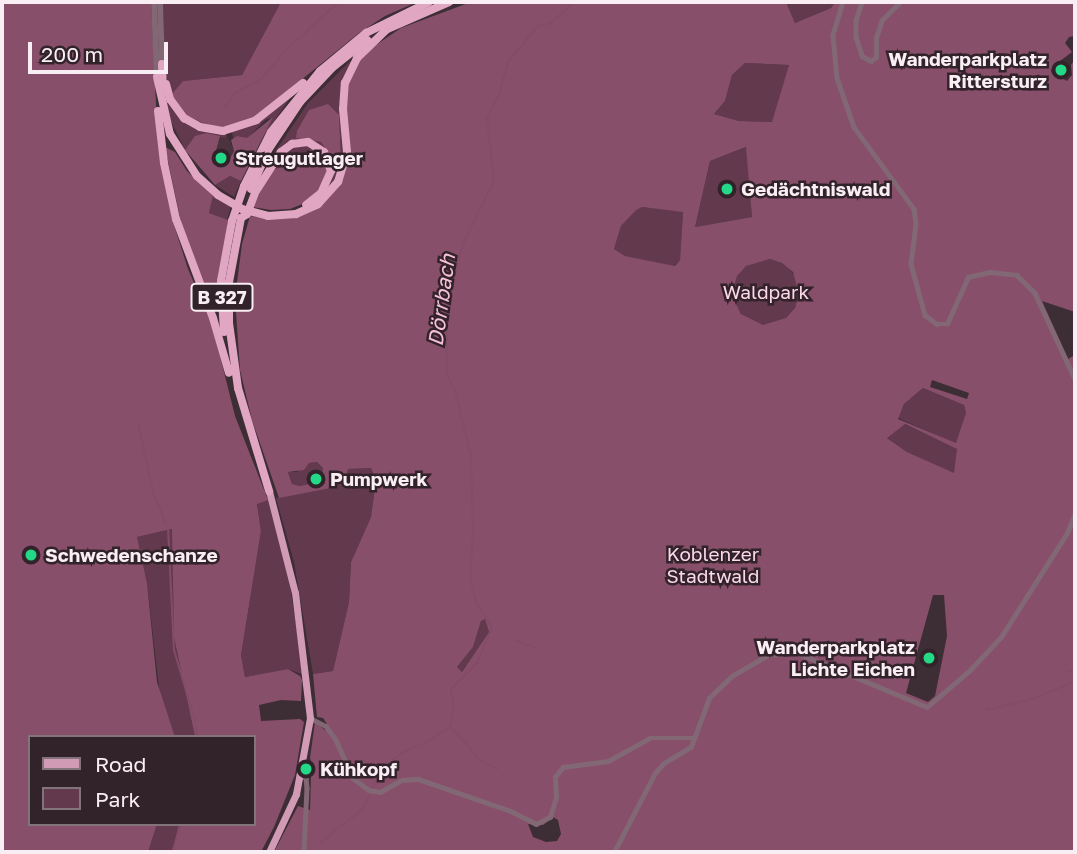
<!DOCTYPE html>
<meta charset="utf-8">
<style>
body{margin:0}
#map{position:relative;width:1077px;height:854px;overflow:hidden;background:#3d2d34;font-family:"Golos Text",sans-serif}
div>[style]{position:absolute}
.built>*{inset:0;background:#4b343f}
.green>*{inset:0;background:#63394e}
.round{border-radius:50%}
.forest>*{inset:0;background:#884f6b}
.stream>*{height:2px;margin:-1px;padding:0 1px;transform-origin:1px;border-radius:1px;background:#844c68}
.minor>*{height:4.5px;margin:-2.25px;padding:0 2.25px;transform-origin:2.25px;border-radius:2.25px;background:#826774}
.tertiary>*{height:6px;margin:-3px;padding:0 3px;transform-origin:3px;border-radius:3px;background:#826774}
.primary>*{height:7px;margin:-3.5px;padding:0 3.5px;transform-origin:3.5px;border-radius:3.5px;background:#d19bb5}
.trunk>*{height:8px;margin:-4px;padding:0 4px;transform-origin:4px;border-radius:4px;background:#e1a6c2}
.trunk-bridge>*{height:8px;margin:-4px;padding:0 4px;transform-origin:4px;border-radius:4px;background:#e1a6c2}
.dots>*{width:19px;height:19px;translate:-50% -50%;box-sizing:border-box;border:4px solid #32232a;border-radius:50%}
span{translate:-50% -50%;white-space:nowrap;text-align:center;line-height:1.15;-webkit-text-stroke:5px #32232a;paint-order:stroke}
.shield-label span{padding:2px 5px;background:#32232a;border:2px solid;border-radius:5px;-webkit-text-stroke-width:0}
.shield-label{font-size:18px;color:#f9eef3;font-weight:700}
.poi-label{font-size:19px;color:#f9eef3;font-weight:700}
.right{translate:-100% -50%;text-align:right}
.left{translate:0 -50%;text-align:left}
.park-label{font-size:19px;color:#fcd8e8}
.water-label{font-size:21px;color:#f5c0d8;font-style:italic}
.frame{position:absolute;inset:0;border:4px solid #f9eef3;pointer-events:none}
.legend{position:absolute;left:28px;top:735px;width:228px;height:91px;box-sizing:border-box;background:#32232a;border:2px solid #82747a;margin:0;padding:9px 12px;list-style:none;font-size:21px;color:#f9eef3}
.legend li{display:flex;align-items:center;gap:14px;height:35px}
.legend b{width:35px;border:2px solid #82747a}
.scale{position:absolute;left:28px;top:42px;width:140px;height:32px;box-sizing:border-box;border:4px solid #f9eef3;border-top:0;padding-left:9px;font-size:21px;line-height:24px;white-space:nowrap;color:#f9eef3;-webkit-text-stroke:5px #32232a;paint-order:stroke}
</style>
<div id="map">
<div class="built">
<i style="clip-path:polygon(227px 135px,234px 151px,226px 166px,213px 163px,220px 136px)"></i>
</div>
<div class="green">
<i style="clip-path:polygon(163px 2px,281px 2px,242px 75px,183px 81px,171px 95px,165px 71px)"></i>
<i style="clip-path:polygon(786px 2px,835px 2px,831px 8px,795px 23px)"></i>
<i style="clip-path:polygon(350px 61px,352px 63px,343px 167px,324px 198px,329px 157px,333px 158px,335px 172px,341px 158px,339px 115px,297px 138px,321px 142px,327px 148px,328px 155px,304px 140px,270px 159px,308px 103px)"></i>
<i style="clip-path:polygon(745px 63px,789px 65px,773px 122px,739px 121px,714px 114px,725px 101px,732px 75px)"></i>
<i style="clip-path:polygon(292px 95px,260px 142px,272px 118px,265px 120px,247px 139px,233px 138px,232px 132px,260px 121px)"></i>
<i style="clip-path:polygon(165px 96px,227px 135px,225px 138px,206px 133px,195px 137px,185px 150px,170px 119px)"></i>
<i style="clip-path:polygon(312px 145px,327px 161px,259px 189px,289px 148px)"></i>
<i style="clip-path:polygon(747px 147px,752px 217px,695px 227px,710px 161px)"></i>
<i style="clip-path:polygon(230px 176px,241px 181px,234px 197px,215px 185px)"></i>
<i style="clip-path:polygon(213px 196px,231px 206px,227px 220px,209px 213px)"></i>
<i style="clip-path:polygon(642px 207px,683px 211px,680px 260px,674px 266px,625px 256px,614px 249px,621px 226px,636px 209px)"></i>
<i class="round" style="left:733px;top:259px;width:66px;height:66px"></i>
<i style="clip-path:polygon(923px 388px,964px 405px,966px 413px,957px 444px,898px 418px,904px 404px)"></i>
<i style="clip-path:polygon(904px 424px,958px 449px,954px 474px,907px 452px,886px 437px)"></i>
<i style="clip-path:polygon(317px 462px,323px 468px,321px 481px,300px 486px,292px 484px,288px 472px,297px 472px,309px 463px)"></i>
<i style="clip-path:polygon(371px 468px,376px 480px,371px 517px,351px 562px,349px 602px,333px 671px,313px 674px,294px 562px,276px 498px,331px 488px,348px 469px)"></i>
<i style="clip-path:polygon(268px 500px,287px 567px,304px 675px,288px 669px,245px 677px,241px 655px,261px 531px,257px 503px)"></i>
<i style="clip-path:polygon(173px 529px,174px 637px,195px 737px,175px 737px,160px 696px,147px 583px,137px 537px)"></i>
<i style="clip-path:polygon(485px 618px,489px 632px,462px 672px,457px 667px,473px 647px,481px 621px)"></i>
<i style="clip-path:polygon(157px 824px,181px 824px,171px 852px,148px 852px)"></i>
</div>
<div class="forest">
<i style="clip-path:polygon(2px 2px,151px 2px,158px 144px,173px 222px,188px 269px,212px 324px,235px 416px,268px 500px,257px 504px,261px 531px,241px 655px,245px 677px,288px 669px,300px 676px,302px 680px,301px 701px,281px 700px,259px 705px,261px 721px,300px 719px,304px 722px,295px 775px,274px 827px,261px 852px,171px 852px,181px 824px,254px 824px,254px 737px,195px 737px,174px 637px,172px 529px,137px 537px,147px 583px,157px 682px,175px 737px,30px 737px,30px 824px,157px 824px,148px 852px,2px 852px)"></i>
<i style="clip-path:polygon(281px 2px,417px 2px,385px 16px,359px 33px,253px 119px,228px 128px,212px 127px,186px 115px,171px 95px,183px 81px,242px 75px)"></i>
<i style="clip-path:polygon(evenodd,471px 2px,786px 2px,795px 23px,831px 8px,835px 2px,1075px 2px,1075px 36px,1069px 37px,1065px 43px,1072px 52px,1052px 67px,1051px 72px,1067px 81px,1072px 75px,1071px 65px,1075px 59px,1075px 312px,1042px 301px,1068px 359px,1075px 355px,1075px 852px,274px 852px,298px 806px,310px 810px,311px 775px,314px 770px,310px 758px,315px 722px,325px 730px,329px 727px,323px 718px,317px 717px,313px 674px,333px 671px,349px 602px,351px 562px,371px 517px,376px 480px,371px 468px,348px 469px,345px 480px,331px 488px,279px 498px,252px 420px,240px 370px,235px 298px,242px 244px,250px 216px,270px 219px,292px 217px,341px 180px,349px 150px,345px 90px,353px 68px,367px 51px,401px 28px,471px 2px,745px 63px,789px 65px,772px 122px,739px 121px,714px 114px,725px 101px,732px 75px,745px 63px,471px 2px,746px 147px,752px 217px,695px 227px,710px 161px,746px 147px,471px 2px,642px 207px,683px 212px,680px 260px,675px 266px,625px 256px,614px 249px,621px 226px,636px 210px,642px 207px,471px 2px,770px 259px,782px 263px,793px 272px,799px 295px,795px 308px,786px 318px,763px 325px,741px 314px,735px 302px,733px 289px,737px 276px,746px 266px,770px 259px,471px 2px,932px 380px,969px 393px,967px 399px,930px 387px,932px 380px,471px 2px,923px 388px,964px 405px,966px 413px,956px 443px,898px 419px,904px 404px,923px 388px,471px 2px,905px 424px,957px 449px,954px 473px,907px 452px,887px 438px,905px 424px,471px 2px,317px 462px,323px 468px,321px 481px,300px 486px,292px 484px,288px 472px,304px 470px,309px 463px,317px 462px,471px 2px,933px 595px,944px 595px,947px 636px,935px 696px,928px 702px,906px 693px,933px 595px,471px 2px,485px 619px,489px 632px,462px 672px,457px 667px,473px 647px,481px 621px,485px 619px,471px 2px,553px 817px,558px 820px,561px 834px,557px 841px,546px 842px,533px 837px,528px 824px,543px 825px,553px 817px)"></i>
<i style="clip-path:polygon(328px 104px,339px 115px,341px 158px,335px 173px,333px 159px,321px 142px,296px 138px,297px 131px,309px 110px)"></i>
<i style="clip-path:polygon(273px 117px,241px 181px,230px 176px,215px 185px,185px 150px,195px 136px,206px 133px,220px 136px,213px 162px,226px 166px,234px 151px,231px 140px,237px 136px,247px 138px)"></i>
<i style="clip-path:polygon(165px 147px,175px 152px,187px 171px,213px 196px,209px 213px,228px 220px,219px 293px,213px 298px,205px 291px,184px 236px)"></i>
<i style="clip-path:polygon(312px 149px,319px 152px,327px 165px,326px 176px,318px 191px,305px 203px,290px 209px,271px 210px,253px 207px,269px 173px)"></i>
</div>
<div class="stream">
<i style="left:225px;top:107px;width:17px;rotate:-54deg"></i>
<i style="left:235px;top:93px;width:28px;rotate:-27deg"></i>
<i style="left:260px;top:80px;width:43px;rotate:-48.8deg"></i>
<i style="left:288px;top:48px;width:69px;rotate:-42deg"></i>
<i style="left:138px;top:423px;width:71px;rotate:77.7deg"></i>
<i style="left:153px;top:492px;width:35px;rotate:68deg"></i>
<i style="left:168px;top:528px;width:122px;rotate:87.2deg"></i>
<i style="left:174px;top:650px;width:74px;rotate:73.5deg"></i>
<i style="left:515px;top:640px;width:22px;rotate:22deg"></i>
<i style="left:1068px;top:671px;width:7px;rotate:16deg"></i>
<i style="left:987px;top:710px;width:53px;rotate:-14.3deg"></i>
<i style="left:1038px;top:697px;width:40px;rotate:-23.4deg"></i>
<i style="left:196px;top:727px;width:10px;rotate:84deg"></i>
<i style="left:423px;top:744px;width:32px;rotate:-32deg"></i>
<i style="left:497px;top:769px;width:18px;rotate:-153deg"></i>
<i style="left:481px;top:761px;width:47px;rotate:-131.5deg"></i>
<i style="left:450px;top:726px;width:16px;rotate:-76deg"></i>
<i style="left:454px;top:710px;width:21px;rotate:-98deg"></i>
<i style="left:451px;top:689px;width:37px;rotate:-45deg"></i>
<i style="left:477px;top:663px;width:38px;rotate:-67deg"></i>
<i style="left:492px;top:628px;width:31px;rotate:-122deg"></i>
<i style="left:476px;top:602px;width:25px;rotate:-104deg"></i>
<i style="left:470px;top:578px;width:46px;rotate:-86.3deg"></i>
<i style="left:473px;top:532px;width:77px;rotate:-91.5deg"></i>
<i style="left:471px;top:455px;width:67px;rotate:-103.8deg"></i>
<i style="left:455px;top:390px;width:17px;rotate:-118deg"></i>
<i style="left:447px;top:375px;width:43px;rotate:-90deg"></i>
<i style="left:447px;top:332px;width:45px;rotate:-83.7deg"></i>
<i style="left:452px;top:287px;width:44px;rotate:-75.7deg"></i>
<i style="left:463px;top:244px;width:70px;rotate:-63.8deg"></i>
<i style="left:494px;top:181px;width:62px;rotate:-96.4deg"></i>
<i style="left:487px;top:119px;width:28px;rotate:-64deg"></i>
<i style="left:499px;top:94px;width:33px;rotate:-74deg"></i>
<i style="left:508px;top:62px;width:47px;rotate:-50.2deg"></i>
<i style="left:538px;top:26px;width:13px;rotate:-13deg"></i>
<i style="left:551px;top:23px;width:31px;rotate:-42deg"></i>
<i style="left:373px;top:787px;width:20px;rotate:-63deg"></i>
<i style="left:382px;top:769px;width:25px;rotate:-40deg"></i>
<i style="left:401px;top:753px;width:21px;rotate:-23deg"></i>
<i style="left:321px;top:842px;width:53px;rotate:-38.2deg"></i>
<i style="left:363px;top:809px;width:14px;rotate:-65deg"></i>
<i style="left:173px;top:852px;width:29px;rotate:-76deg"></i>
</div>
<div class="minor">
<i style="left:843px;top:2px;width:34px;rotate:107deg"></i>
<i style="left:833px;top:35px;width:43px;rotate:84.7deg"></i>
<i style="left:837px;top:78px;width:52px;rotate:70.9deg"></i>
<i style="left:854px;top:127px;width:102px;rotate:53.8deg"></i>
<i style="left:914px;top:209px;width:15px;rotate:82deg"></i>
<i style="left:916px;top:224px;width:40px;rotate:97.1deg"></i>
<i style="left:911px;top:264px;width:53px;rotate:74.6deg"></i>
<i style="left:925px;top:315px;width:15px;rotate:37deg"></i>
<i style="left:937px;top:324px;width:10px"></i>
<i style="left:947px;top:324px;width:51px;rotate:-65.9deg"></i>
<i style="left:968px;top:277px;width:23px;rotate:-13deg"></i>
<i style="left:990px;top:272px;width:27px;rotate:6deg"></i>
<i style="left:1017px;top:275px;width:25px;rotate:45deg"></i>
<i style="left:1035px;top:293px;width:95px;rotate:65.1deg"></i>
<i style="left:862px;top:2px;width:19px;rotate:108deg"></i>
<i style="left:856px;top:20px;width:17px;rotate:90deg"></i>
<i style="left:856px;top:37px;width:20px;rotate:72deg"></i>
<i style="left:862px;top:56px;width:10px;rotate:29deg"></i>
<i style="left:871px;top:61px;width:6px;rotate:-39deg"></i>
<i style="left:876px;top:57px;width:19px;rotate:-90deg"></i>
<i style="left:876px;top:38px;width:19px;rotate:-72deg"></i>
<i style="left:882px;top:20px;width:25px;rotate:-45deg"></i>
<i style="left:310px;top:718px;width:18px;rotate:27deg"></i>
<i style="left:326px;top:726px;width:17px;rotate:54deg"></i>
<i style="left:336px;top:740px;width:42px;rotate:65.9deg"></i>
<i style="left:353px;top:778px;width:20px;rotate:37deg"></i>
<i style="left:369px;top:790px;width:11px;rotate:10deg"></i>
<i style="left:380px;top:792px;width:25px;rotate:-29deg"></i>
<i style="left:402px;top:780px;width:16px;rotate:-4deg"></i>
<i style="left:418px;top:779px;width:98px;rotate:19deg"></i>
<i style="left:511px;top:811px;width:28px;rotate:27deg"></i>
<i style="left:536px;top:824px;width:16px;rotate:-27deg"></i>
<i style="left:550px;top:817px;width:21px;rotate:-73deg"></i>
<i style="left:556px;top:797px;width:20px;rotate:-93deg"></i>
<i style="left:555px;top:777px;width:13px;rotate:-51deg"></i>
<i style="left:563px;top:767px;width:45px;rotate:-7.6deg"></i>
<i style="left:608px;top:761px;width:48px;rotate:-28.7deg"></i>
<i style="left:650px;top:738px;width:45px"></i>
<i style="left:301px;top:775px;width:6px;rotate:31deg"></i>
<i style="left:306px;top:778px;width:10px;rotate:84deg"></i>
<i style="left:307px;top:788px;width:64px;rotate:92.7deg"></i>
<i style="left:614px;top:852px;width:89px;rotate:-62.6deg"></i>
<i style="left:655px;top:773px;width:13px;rotate:-48deg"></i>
<i style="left:664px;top:763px;width:31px;rotate:-31deg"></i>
<i style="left:691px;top:747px;width:52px;rotate:-69.8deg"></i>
<i style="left:709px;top:698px;width:32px;rotate:-44deg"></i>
<i style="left:732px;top:676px;width:42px;rotate:-30.3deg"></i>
<i style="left:768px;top:655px;width:27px;rotate:-6deg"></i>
<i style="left:795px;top:652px;width:143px;rotate:22.6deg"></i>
<i style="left:927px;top:707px;width:55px;rotate:-40.6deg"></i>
<i style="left:969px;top:671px;width:47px;rotate:-46.7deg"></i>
<i style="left:1001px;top:637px;width:123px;rotate:-57.6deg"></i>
<i style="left:1067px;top:533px;width:22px;rotate:-68deg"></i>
</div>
<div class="tertiary">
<i style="left:154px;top:2px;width:75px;rotate:87.7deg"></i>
<i style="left:160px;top:2px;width:62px;rotate:88.2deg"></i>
</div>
<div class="primary">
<i style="left:269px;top:852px;width:64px;rotate:-65deg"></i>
<i style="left:296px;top:794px;width:77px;rotate:-79.6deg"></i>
<i style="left:310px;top:718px;width:126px;rotate:-96.8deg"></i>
<i style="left:295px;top:593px;width:105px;rotate:-104.3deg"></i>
</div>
<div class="trunk">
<i style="left:385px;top:30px;width:70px;rotate:-23.6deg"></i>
<i style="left:162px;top:64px;width:25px;rotate:88deg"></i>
<i style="left:157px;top:77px;width:58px;rotate:77.2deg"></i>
<i style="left:170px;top:134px;width:50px;rotate:57.3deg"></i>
<i style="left:197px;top:176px;width:28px;rotate:42deg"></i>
<i style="left:218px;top:195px;width:28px;rotate:30deg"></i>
<i style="left:242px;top:209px;width:27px;rotate:15deg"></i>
<i style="left:268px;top:216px;width:28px;rotate:-4deg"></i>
<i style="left:296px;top:214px;width:24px;rotate:-24deg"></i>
<i style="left:318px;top:204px;width:30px;rotate:-48deg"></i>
<i style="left:338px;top:182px;width:31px;rotate:-73deg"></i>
<i style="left:347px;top:152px;width:43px;rotate:-95.3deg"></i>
<i style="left:343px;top:109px;width:26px;rotate:-86deg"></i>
<i style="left:345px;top:83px;width:28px;rotate:-64deg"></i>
<i style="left:357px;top:58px;width:42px;rotate:-44deg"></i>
<i style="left:166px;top:84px;width:16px;rotate:75deg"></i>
<i style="left:170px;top:99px;width:24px;rotate:54deg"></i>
<i style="left:184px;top:118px;width:18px;rotate:29deg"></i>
<i style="left:200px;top:127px;width:23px;rotate:10deg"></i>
<i style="left:223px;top:131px;width:35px;rotate:-18deg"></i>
<i style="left:256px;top:120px;width:60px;rotate:-38.2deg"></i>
<i style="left:158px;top:111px;width:52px;rotate:83.4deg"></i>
<i style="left:164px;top:163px;width:57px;rotate:77.9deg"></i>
<i style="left:176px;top:219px;width:106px;rotate:69.5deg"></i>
<i style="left:213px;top:318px;width:57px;rotate:73.8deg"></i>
<i style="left:244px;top:186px;width:60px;rotate:-63.4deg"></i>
<i style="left:271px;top:132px;width:78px;rotate:-51.2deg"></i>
<i style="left:320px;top:71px;width:60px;rotate:-39.6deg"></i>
<i style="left:366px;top:33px;width:70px;rotate:-26.2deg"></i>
<i style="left:251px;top:189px;width:43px;rotate:-66.4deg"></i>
<i style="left:268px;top:150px;width:58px;rotate:-56.3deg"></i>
<i style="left:300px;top:102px;width:47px;rotate:-46.7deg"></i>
<i style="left:332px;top:68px;width:45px;rotate:-38.7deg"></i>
<i style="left:256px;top:191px;width:46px;rotate:-57.3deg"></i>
<i style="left:281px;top:152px;width:14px;rotate:-36deg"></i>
<i style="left:292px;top:144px;width:16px;rotate:-7deg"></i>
<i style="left:308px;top:142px;width:19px;rotate:32deg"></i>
<i style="left:324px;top:152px;width:20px;rotate:70deg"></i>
<i style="left:331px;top:171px;width:24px;rotate:114deg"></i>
<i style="left:321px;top:193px;width:19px;rotate:141deg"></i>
<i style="left:241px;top:218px;width:65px;rotate:100.6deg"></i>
<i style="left:229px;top:282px;width:41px;rotate:90deg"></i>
<i style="left:229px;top:323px;width:66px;rotate:82.1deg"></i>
<i style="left:238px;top:388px;width:108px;rotate:73.2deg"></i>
<i style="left:224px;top:332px;width:51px;rotate:-93.4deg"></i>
<i style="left:221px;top:281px;width:61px;rotate:-79.6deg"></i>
</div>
<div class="trunk-bridge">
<i style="left:241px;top:218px;width:7px;rotate:-34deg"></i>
<i style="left:247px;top:214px;width:25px;rotate:-69deg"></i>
<i style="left:232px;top:221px;width:37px;rotate:-71deg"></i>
</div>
<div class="dots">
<i style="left:1061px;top:70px;background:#23d886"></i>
<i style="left:221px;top:158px;background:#23d886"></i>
<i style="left:727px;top:189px;background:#23d886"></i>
<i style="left:316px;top:479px;background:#23d886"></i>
<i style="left:31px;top:555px;background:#23d886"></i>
<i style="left:929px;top:658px;background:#23d886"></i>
<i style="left:306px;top:769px;background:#23d886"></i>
</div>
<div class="shield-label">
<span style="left:222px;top:297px">B 327</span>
</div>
<div class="poi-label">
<span class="right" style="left:1047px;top:70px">Wanderparkplatz<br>Rittersturz</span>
<span class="left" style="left:235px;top:158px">Streugutlager</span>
<span class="left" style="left:741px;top:189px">Gedächtniswald</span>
<span class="left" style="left:330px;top:479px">Pumpwerk</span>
<span class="left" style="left:45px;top:555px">Schwedenschanze</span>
<span class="right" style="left:915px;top:658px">Wanderparkplatz<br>Lichte Eichen</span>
<span class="left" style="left:320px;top:769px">Kühkopf</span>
</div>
<div class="park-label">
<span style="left:766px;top:292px">Waldpark</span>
<span style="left:713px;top:565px">Koblenzer<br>Stadtwald</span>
</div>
<div class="water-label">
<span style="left:441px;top:300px;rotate:-82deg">Dörrbach</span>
</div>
<div class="frame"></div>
<ul class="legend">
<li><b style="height:9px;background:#d19bb5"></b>Road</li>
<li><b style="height:19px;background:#63394e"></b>Park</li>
</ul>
<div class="scale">200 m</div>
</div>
